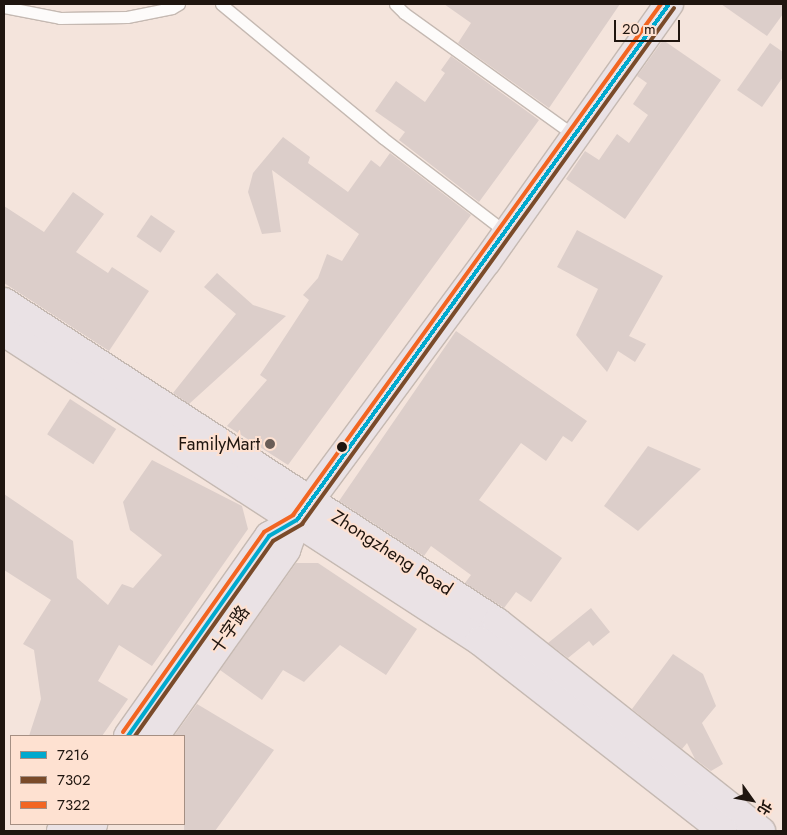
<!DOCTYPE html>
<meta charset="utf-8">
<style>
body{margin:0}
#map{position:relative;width:787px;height:835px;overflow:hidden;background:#f4e4dc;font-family:Jost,"Noto Sans TC",sans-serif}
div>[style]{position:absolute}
.building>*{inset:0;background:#dcceca;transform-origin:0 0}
.roads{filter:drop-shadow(1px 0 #c5b9b2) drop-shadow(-1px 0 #c5b9b2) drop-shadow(0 1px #c5b9b2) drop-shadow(0 -1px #c5b9b2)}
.service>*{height:11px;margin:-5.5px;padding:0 5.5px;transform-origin:5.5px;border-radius:5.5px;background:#fdfbfa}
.primary>*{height:28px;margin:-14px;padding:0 14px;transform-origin:14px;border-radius:14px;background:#eae2e5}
.bus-1>*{height:4px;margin:-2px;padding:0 2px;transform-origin:2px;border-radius:2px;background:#00a9ce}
.bus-2>*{height:4px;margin:-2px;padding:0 2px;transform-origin:2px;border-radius:2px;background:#7a4b2a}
.bus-3>*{height:4px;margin:-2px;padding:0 2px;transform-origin:2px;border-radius:2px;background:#f26522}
.dots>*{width:14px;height:14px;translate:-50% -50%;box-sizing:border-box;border:2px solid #fee1d1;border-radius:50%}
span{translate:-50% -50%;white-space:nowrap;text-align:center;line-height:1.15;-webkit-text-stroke:4px #fee1d1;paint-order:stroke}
.poi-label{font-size:18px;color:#1f150f}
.right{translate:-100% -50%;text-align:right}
.street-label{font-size:18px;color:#1f150f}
.frame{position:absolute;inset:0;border:5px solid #1f150f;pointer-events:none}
.legend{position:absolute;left:10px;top:735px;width:175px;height:90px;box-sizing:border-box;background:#fee1d1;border:1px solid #a58f83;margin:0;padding:6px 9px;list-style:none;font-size:15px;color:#1f150f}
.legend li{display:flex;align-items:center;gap:10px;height:25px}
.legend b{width:25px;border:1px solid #a58f83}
.north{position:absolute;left:727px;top:775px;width:50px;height:50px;-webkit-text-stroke:4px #fee1d1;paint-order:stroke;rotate:122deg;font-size:14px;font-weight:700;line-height:20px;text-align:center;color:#1f150f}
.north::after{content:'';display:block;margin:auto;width:18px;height:22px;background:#1f150f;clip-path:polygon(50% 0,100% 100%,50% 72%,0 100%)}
.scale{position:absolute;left:614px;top:20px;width:66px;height:22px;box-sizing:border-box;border:2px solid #1f150f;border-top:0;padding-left:6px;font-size:15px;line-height:18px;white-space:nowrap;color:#1f150f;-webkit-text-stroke:4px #fee1d1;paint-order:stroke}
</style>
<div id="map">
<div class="building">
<i style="clip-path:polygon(444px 4px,620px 4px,549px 108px,458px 43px,471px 23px)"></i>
<i style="clip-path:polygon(721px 4px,783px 4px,783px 14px,767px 36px)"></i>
<i style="clip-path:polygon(663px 40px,721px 80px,625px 219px,566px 179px,585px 151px,599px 160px,617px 134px,629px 143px,648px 115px,633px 104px,647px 83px,637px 76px)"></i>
<i style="clip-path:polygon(770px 43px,783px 52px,783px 77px,762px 107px,737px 90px)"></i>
<i style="clip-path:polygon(451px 56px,539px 120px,479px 202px,399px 140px,405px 132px,375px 111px,396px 81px,425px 102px,445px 73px,441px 70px)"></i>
<i style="clip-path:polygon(283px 137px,310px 157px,308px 163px,348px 192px,371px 160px,380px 167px,390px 153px,471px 215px,288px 465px,227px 426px,267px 380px,260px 375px,309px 300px,303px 295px,318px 278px,327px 254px,342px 261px,359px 234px,272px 170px,281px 232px,262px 234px,248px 192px,253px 173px)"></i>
<i style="clip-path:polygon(73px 192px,104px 214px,76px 252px,108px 273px,112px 267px,149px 291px,109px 351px,4px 283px,4px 206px,44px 232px)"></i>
<i style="left:151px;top:215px;width:29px;height:26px;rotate:34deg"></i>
<i style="clip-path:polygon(577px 230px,663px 276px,629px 336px,646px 344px,635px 362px,618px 351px,607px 372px,576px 335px,598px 289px,557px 267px)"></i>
<i style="clip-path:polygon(217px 273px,253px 305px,286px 316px,189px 404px,173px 393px,236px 314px,204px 287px)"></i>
<i style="clip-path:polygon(456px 331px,587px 421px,572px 442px,563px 436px,546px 461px,521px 443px,479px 500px,562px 558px,531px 602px,516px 592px,504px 608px,465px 583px,471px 575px,431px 546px,424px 556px,339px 501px)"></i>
<i style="left:70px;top:399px;width:55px;height:42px;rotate:33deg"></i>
<i style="clip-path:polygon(648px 446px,701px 469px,638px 531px,604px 506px)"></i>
<i style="clip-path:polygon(152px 460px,242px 506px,248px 529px,152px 666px,119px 645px,98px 681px,128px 699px,102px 736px,29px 736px,41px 699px,34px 650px,23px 644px,51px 600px,4px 570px,4px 494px,73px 541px,77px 578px,108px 605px,122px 584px,133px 588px,162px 555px,130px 530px,123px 502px)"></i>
<i style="clip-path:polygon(296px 563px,318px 563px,417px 629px,386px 675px,340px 645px,304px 682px,283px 670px,262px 700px,220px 670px)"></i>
<i style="clip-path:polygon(591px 608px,610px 632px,593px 646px,589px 641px,568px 658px,548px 643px)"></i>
<i style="clip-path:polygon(673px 654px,703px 674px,716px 706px,702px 723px,723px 764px,711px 771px,695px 759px,687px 743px,682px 749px,632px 709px)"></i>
<i style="clip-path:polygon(197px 704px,274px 750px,215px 831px,184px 831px,184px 736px,174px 736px)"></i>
</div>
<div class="roads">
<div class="service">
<i style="left:221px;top:4px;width:210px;rotate:39.6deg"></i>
<i style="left:383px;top:138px;width:156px;rotate:37.5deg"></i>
<i style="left:395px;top:4px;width:13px;rotate:45deg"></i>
<i style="left:404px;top:13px;width:211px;rotate:35.7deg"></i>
<i style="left:4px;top:7px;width:57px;rotate:11.1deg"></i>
<i style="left:60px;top:18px;width:67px;rotate:-0.9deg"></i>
<i style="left:127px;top:17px;width:46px;rotate:-11.3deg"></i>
<i style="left:172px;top:8px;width:8px;rotate:-30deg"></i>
</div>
<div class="primary">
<i style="left:4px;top:302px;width:588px;rotate:32.99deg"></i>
<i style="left:497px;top:622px;width:337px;rotate:38.4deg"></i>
<i style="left:4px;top:332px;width:568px;rotate:32.99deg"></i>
<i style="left:480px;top:641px;width:308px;rotate:38deg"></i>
<i style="left:128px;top:736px;width:245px;rotate:-54.8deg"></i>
<i style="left:269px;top:536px;width:32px;rotate:-30deg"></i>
<i style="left:155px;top:736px;width:228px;rotate:-54.8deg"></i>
<i style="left:286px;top:550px;width:32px;rotate:-70deg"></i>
<i style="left:297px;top:520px;width:24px;rotate:-57deg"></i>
<i style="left:310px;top:500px;width:297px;rotate:-53.5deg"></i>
<i style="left:487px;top:261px;width:315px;rotate:-54.7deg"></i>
<i style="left:61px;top:831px;width:9px;rotate:-54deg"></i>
<i style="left:88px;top:831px;width:9px;rotate:-54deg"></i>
</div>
</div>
<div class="bus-1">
<i style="left:128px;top:736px;width:245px;rotate:-54.8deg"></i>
<i style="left:269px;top:536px;width:32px;rotate:-30deg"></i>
<i style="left:297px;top:520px;width:636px;rotate:-54.21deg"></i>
</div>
<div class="bus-2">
<i style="left:135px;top:736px;width:239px;rotate:-54.7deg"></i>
<i style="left:273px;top:541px;width:34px;rotate:-30deg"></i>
<i style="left:302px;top:524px;width:636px;rotate:-54.21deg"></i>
</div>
<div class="bus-3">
<i style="left:123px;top:732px;width:245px;rotate:-54.8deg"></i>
<i style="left:264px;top:532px;width:34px;rotate:-30deg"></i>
<i style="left:293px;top:515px;width:630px;rotate:-54.24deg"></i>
</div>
<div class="dots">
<i style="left:270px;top:444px;background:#6a5d57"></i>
<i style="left:342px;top:447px;background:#1f150f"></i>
</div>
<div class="poi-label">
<span class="right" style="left:260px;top:444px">FamilyMart</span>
</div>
<div class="street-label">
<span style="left:392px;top:553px;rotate:33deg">Zhongzheng Road</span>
<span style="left:230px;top:630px;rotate:-55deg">十字路</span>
</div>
<div class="frame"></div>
<ul class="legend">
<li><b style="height:6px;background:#00a9ce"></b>7216</li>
<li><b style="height:6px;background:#7a4b2a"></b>7302</li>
<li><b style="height:6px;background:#f26522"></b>7322</li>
</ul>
<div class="north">北</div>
<div class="scale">20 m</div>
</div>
